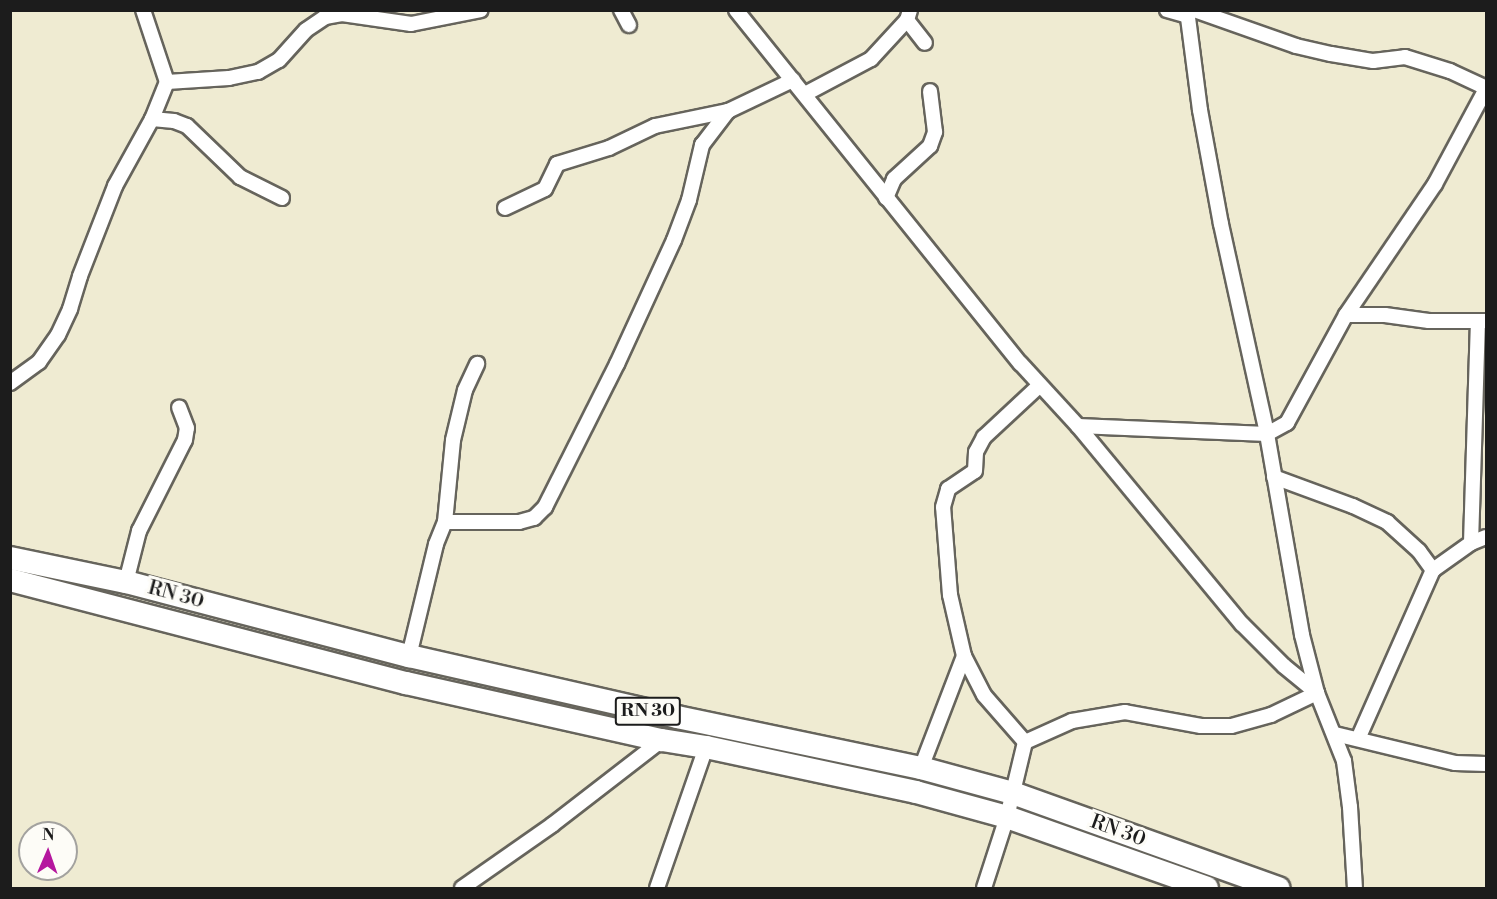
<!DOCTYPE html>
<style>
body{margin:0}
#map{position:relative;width:1497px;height:899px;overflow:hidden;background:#efebd2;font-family:"Libre Bodoni",serif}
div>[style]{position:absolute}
.roads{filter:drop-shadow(2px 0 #66645c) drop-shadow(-2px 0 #66645c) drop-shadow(0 2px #66645c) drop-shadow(0 -2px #66645c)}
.minor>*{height:14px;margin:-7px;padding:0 7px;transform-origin:7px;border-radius:7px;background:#fff}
.primary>*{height:22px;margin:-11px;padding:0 11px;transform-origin:11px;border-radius:11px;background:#fff}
span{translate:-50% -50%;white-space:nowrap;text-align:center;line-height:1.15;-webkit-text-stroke:6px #fdfcf7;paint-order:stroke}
.shield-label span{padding:2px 4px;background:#fdfcf7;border:2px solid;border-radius:4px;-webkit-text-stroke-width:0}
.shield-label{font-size:18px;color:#1c1c1c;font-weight:700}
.street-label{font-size:20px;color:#1c1c1c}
.frame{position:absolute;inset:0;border:12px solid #1c1c1c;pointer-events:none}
.north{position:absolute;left:18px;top:821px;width:60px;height:60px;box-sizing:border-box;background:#fdfcf7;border:2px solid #a3a29f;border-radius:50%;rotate:2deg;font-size:16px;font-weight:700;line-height:24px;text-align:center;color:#1c1c1c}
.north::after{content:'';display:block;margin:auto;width:21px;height:27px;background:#b5179e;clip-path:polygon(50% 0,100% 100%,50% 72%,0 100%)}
</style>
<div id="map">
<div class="roads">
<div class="minor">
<i style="left:621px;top:10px;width:17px;rotate:62deg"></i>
<i style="left:736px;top:10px;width:454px;rotate:51.2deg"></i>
<i style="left:1021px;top:364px;width:84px;rotate:47.4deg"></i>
<i style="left:1078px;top:426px;width:257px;rotate:50.4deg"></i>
<i style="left:1242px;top:624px;width:59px;rotate:45deg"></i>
<i style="left:1284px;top:666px;width:43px;rotate:39.3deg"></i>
<i style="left:1317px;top:693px;width:51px;rotate:154.4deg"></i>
<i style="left:1271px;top:715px;width:41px;rotate:164.6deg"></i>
<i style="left:1231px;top:726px;width:30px;rotate:180deg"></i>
<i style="left:1201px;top:726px;width:77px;rotate:-169.6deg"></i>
<i style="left:1125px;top:712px;width:54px;rotate:170.4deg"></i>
<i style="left:1072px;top:721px;width:51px;rotate:155.9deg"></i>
<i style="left:1167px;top:10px;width:22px;rotate:16deg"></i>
<i style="left:1187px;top:10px;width:101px;rotate:82.6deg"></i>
<i style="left:1200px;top:110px;width:116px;rotate:79.6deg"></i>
<i style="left:1221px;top:224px;width:215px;rotate:77.6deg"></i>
<i style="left:1267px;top:434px;width:204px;rotate:80.1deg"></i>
<i style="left:1302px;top:635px;width:60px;rotate:75.5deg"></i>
<i style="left:1317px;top:693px;width:73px;rotate:68.3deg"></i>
<i style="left:1344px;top:761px;width:46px;rotate:82.6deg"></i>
<i style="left:1350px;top:807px;width:81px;rotate:86.5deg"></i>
<i style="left:1194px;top:10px;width:108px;rotate:19.4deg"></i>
<i style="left:1296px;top:46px;width:36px;rotate:13deg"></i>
<i style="left:1331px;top:54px;width:43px;rotate:9.5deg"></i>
<i style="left:1373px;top:61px;width:32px;rotate:-7deg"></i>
<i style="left:1405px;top:57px;width:47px;rotate:17.3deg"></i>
<i style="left:1450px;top:71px;width:40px;rotate:25deg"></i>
<i style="left:907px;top:20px;width:29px;rotate:52deg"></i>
<i style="left:167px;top:82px;width:62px;rotate:-3.7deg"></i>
<i style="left:229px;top:78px;width:30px;rotate:-12deg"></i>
<i style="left:258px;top:72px;width:24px;rotate:-30deg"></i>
<i style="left:279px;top:60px;width:40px;rotate:-48deg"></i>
<i style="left:306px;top:30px;width:23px;rotate:-34deg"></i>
<i style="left:325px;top:17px;width:17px;rotate:-10deg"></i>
<i style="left:342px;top:14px;width:70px;rotate:8.2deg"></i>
<i style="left:411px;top:24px;width:71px;rotate:-11.3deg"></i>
<i style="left:805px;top:94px;width:75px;rotate:-27.9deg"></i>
<i style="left:871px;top:59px;width:53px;rotate:-47.3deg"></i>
<i style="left:907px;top:20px;width:10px;rotate:-73deg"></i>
<i style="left:152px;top:119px;width:22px;rotate:5deg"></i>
<i style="left:174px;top:121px;width:14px;rotate:21deg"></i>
<i style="left:187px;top:126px;width:74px;rotate:43.9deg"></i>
<i style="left:240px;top:177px;width:47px;rotate:26.6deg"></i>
<i style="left:886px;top:198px;width:21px;rotate:-67deg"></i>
<i style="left:894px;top:179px;width:49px;rotate:-42.5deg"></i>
<i style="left:930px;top:146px;width:15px;rotate:-70deg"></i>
<i style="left:935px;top:132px;width:41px;rotate:-97deg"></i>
<i style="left:505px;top:208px;width:44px;rotate:-25.4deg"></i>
<i style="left:545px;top:189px;width:28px;rotate:-64deg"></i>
<i style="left:557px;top:164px;width:54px;rotate:-17.1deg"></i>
<i style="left:609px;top:148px;width:51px;rotate:-25.6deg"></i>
<i style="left:655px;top:126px;width:75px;rotate:-11.6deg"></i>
<i style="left:728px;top:111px;width:72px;rotate:-25.5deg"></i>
<i style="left:1346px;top:315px;width:39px"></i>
<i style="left:1385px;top:315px;width:44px;rotate:7.8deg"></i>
<i style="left:1429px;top:321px;width:56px"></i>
<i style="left:10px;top:383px;width:36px;rotate:-36deg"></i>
<i style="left:39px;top:362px;width:33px;rotate:-55deg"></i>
<i style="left:58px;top:335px;width:29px;rotate:-65deg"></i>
<i style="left:70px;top:309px;width:34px;rotate:-73deg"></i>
<i style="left:80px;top:276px;width:97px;rotate:-68.7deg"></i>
<i style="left:115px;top:186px;width:77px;rotate:-61.1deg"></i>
<i style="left:152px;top:119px;width:40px;rotate:-68deg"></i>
<i style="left:167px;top:82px;width:76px;rotate:-108.4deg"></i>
<i style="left:1078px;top:426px;width:189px;rotate:2.4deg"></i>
<i style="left:1267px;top:434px;width:23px;rotate:-29deg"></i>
<i style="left:1287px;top:423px;width:123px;rotate:-61.4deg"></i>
<i style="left:1346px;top:315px;width:158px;rotate:-55.8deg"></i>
<i style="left:1435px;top:184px;width:108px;rotate:-61.8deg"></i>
<i style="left:1274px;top:477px;width:84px;rotate:20.2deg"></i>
<i style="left:1353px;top:506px;width:38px;rotate:25deg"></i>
<i style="left:1387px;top:522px;width:43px;rotate:42.2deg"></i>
<i style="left:1419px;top:551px;width:24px;rotate:54deg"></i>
<i style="left:445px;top:522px;width:82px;rotate:-84.4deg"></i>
<i style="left:453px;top:440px;width:51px;rotate:-76.5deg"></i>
<i style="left:465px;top:390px;width:29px;rotate:-65deg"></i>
<i style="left:1471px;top:543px;width:222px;rotate:-88.2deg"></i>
<i style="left:126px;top:582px;width:53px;rotate:-75.7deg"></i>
<i style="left:139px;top:531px;width:102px;rotate:-63.2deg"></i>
<i style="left:185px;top:440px;width:12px;rotate:-81deg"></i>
<i style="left:187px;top:428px;width:22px;rotate:-111deg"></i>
<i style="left:409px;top:656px;width:115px;rotate:-76.4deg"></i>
<i style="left:436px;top:544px;width:24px;rotate:-68deg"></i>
<i style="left:445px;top:522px;width:74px"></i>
<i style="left:519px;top:522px;width:16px;rotate:-15deg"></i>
<i style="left:534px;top:518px;width:16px;rotate:-45deg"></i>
<i style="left:545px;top:507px;width:160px;rotate:-63.3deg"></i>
<i style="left:617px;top:364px;width:136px;rotate:-65.3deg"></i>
<i style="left:674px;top:240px;width:43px;rotate:-69.4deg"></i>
<i style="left:689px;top:200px;width:57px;rotate:-76.7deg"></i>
<i style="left:702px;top:145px;width:43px;rotate:-52.6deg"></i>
<i style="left:1335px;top:734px;width:123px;rotate:13.6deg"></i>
<i style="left:1455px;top:763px;width:31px;rotate:2deg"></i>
<i style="left:1358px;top:739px;width:185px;rotate:-66.1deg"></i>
<i style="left:1433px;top:570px;width:47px;rotate:-35.4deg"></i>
<i style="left:1471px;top:543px;width:16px;rotate:-22deg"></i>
<i style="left:1025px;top:742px;width:62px;rotate:-131.1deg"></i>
<i style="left:984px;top:695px;width:44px;rotate:-117.1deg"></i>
<i style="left:964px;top:656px;width:63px;rotate:-102.9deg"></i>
<i style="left:950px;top:595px;width:88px;rotate:-94.5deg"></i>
<i style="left:943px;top:507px;width:19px;rotate:-74deg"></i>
<i style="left:948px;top:489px;width:32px;rotate:-34deg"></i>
<i style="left:975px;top:471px;width:19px;rotate:-87deg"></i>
<i style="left:976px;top:452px;width:17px;rotate:-62deg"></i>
<i style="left:984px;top:437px;width:76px;rotate:-42.9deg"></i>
<i style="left:921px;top:768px;width:120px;rotate:-69deg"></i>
<i style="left:462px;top:888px;width:110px;rotate:-35deg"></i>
<i style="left:552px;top:825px;width:139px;rotate:-37.7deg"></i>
<i style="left:657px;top:888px;width:149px;rotate:-70.8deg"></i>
<i style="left:984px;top:888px;width:75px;rotate:-72.1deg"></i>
<i style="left:1007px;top:817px;width:77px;rotate:-76.5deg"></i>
</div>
<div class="primary">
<i style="left:10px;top:558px;width:118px;rotate:11.7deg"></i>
<i style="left:126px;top:582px;width:293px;rotate:14.7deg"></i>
<i style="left:409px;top:656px;width:275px;rotate:12.8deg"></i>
<i style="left:677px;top:717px;width:249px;rotate:11.8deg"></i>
<i style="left:921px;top:768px;width:95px;rotate:15.2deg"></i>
<i style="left:1013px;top:793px;width:282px;rotate:19.7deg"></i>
<i style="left:10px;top:580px;width:409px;rotate:14.6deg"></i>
<i style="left:406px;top:683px;width:262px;rotate:12.6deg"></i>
<i style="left:662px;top:740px;width:45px;rotate:9deg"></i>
<i style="left:706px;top:747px;width:215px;rotate:12.1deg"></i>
<i style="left:916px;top:792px;width:94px;rotate:15.4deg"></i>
<i style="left:1007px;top:817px;width:212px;rotate:19.5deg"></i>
</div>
</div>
<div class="shield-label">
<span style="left:648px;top:711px">RN 30</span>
</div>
<div class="street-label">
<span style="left:176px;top:595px;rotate:15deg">RN 30</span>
<span style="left:1118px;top:831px;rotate:20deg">RN 30</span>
</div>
<div class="frame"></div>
<div class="north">N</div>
</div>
